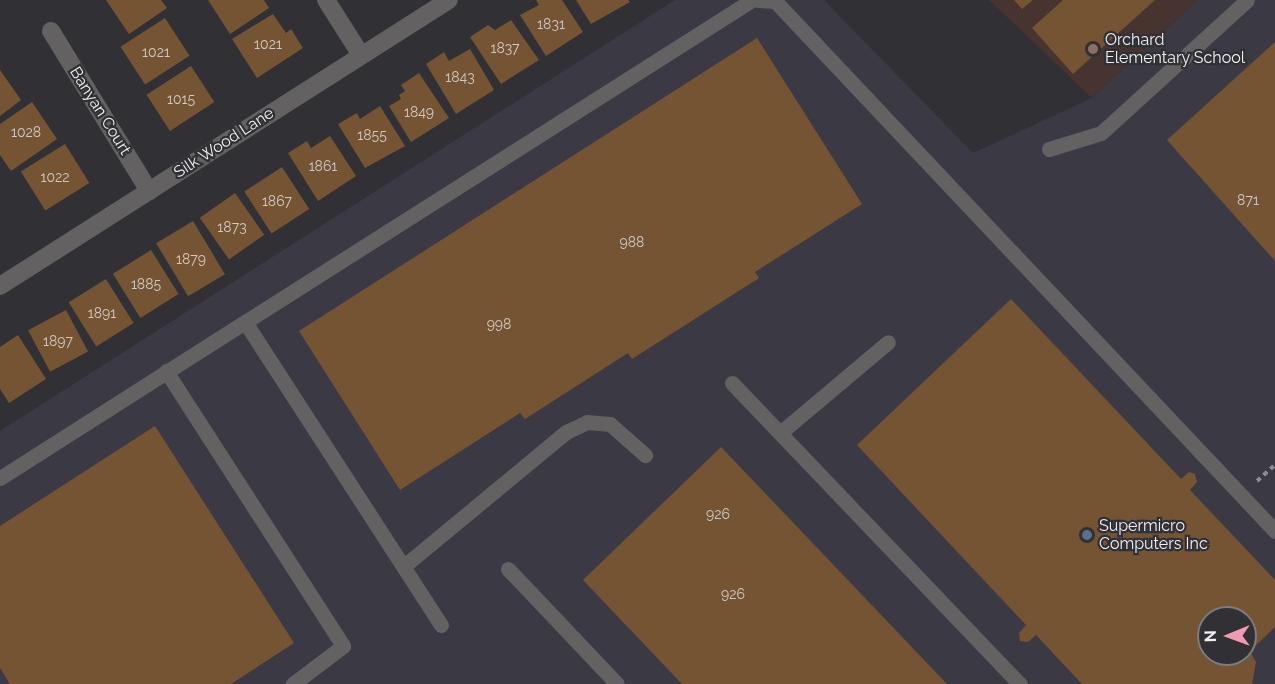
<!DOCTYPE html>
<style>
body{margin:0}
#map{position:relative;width:1275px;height:684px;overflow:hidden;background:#313034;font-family:Raleway,sans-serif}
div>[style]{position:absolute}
.built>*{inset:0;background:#3b3a44}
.education>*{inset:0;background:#47332f}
.building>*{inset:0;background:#755434;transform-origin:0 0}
.path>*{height:4px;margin-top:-2px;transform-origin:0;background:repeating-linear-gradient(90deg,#8c8b8f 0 4.5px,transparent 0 9px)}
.service>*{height:15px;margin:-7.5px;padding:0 7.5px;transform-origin:7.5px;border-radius:7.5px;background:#636162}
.minor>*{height:18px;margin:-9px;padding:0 9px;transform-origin:9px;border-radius:9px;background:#636162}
.dots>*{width:16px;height:16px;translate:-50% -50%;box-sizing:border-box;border:3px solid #313034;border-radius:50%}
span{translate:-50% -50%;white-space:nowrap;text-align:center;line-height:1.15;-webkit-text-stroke:4.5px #313034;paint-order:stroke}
.number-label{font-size:14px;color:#d1c9c3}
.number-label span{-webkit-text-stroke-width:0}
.poi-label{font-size:16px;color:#f0f0f3}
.left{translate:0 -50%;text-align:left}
.street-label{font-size:16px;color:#f0f0f3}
.north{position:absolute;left:1197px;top:606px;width:60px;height:60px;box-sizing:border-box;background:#313034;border:2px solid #7d7d80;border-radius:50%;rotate:269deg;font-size:16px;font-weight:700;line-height:24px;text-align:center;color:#f0f0f3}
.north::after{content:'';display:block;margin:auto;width:21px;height:27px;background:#f19ab2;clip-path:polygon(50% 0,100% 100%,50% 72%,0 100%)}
</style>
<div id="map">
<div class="built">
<i style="clip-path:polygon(evenodd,675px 0,824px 0,973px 153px,1092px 98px,1197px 0,1275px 0,1275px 684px,0 684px,0 431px,675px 0,1209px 618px,1245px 618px,1245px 654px,1209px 654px,1209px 618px)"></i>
</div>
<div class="education">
<i style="clip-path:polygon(989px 0,1197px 0,1092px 98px)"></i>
</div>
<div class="building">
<i style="clip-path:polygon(106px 0,161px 0,167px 8px,129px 34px)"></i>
<i style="clip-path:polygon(208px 0,264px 0,269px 8px,230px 34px)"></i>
<i style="clip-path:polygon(536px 0,562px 0,583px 32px,546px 56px,520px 15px,539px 5px)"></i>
<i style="clip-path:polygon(576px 0,628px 0,630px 2px,591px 24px)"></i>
<i style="clip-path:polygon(1014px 0,1033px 0,1022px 9px)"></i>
<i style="clip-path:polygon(1063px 0,1155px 0,1073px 74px,1032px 28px)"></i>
<i style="clip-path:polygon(273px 14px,286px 33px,291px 29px,303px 48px,257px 78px,232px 39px)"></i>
<i style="left:165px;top:18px;width:45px;height:53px;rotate:57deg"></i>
<i style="clip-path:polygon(511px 20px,539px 60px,501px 84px,470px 37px,488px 25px,495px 30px)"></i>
<i style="clip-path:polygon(757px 38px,862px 204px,755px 272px,759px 278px,632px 359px,628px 353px,525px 419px,520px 413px,400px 490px,299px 331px)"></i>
<i style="clip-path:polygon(1275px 42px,1275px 261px,1167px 140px)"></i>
<i style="clip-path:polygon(470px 49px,494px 90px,456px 114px,426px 64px,444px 52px,449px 61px)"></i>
<i style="left:191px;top:66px;width:43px;height:53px;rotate:57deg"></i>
<i style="clip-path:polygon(0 70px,21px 100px,0 116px)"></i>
<i style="clip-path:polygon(419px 73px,449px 118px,411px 142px,389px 106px,401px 99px,399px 95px,405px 91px,401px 85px)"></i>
<i style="clip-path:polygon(32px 102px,57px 139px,11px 171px,0 155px,0 124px)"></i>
<i style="clip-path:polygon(380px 106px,405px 146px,365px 168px,338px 124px,357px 113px,360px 119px)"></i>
<i style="clip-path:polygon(330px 136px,356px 176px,318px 201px,288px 153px,307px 141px,311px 148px)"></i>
<i style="left:65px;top:144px;width:46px;height:52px;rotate:58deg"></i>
<i style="left:282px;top:167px;width:50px;height:45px;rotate:57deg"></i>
<i style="left:235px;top:193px;width:51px;height:43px;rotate:55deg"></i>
<i style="left:193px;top:221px;width:62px;height:43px;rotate:59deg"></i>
<i style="left:151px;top:250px;width:52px;height:45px;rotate:58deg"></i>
<i style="left:106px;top:279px;width:52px;height:44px;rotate:58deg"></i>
<i style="clip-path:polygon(evenodd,1011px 299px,1181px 479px,1189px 472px,1195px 474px,1197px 482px,1190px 490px,1275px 580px,1275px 627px,1250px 651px,1256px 662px,1252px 684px,1082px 684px,1036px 635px,1028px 642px,1020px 641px,1019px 633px,1026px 625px,857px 445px,1011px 299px,1209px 618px,1245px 618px,1245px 654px,1209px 654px,1209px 618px)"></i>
<i style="left:66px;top:310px;width:47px;height:43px;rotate:62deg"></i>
<i style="clip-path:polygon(18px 335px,46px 379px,9px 403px,0 389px,0 347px)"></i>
<i style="clip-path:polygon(155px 426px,294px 643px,231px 684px,10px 684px,0 668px,0 526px)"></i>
<i style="clip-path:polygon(721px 447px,947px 684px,682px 684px,583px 580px)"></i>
</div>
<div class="path">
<i style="left:1257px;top:481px;width:24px;rotate:-42deg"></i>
</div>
<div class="service">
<i style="left:758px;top:0;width:17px;rotate:3deg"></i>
<i style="left:775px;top:1px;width:729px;rotate:46.67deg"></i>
<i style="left:1049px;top:149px;width:54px;rotate:-17.1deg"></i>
<i style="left:1101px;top:133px;width:197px;rotate:-42.3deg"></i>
<i style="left:166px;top:371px;width:327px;rotate:57.2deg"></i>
<i style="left:343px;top:646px;width:63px;rotate:142.8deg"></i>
<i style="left:732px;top:383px;width:417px;rotate:46.3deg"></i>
<i style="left:780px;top:433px;width:141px;rotate:-40.1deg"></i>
<i style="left:0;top:478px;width:290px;rotate:-32.5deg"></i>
<i style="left:404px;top:566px;width:210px;rotate:-39.6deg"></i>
<i style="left:566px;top:432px;width:23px;rotate:-25deg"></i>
<i style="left:587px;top:422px;width:23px;rotate:5deg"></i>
<i style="left:610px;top:424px;width:47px;rotate:41.5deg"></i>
<i style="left:508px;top:569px;width:158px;rotate:46.5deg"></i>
<i style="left:441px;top:625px;width:361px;rotate:-122.9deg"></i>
<i style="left:245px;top:322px;width:601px;rotate:-32.42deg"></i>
</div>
<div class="minor">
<i style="left:326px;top:0;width:65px;rotate:57.5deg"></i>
<i style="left:51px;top:31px;width:188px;rotate:58.5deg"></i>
<i style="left:0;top:286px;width:532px;rotate:-32.5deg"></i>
</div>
<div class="dots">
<i style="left:1093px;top:49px;background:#8d6e63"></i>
<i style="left:1087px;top:535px;background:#5c6f8a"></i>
</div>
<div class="number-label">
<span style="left:551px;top:24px">1831</span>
<span style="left:268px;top:44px">1021</span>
<span style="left:505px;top:48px">1837</span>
<span style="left:156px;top:52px">1021</span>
<span style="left:460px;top:77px">1843</span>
<span style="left:181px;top:99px">1015</span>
<span style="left:419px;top:112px">1849</span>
<span style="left:26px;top:132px">1028</span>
<span style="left:372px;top:135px">1855</span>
<span style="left:323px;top:166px">1861</span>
<span style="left:55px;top:177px">1022</span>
<span style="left:1248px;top:200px">871</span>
<span style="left:277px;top:201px">1867</span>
<span style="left:232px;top:227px">1873</span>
<span style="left:632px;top:242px">988</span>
<span style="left:191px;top:259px">1879</span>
<span style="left:146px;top:284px">1885</span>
<span style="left:102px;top:313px">1891</span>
<span style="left:499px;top:324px">998</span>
<span style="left:58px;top:341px">1897</span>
<span style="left:718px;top:514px">926</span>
<span style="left:733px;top:594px">926</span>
</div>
<div class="poi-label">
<span class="left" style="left:1105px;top:49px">Orchard<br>Elementary School</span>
<span class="left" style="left:1099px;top:535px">Supermicro<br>Computers Inc</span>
</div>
<div class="street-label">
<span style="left:100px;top:111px;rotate:58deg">Banyan Court</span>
<span style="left:224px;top:143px;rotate:-33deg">Silk Wood Lane</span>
</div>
<div class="north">N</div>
</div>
